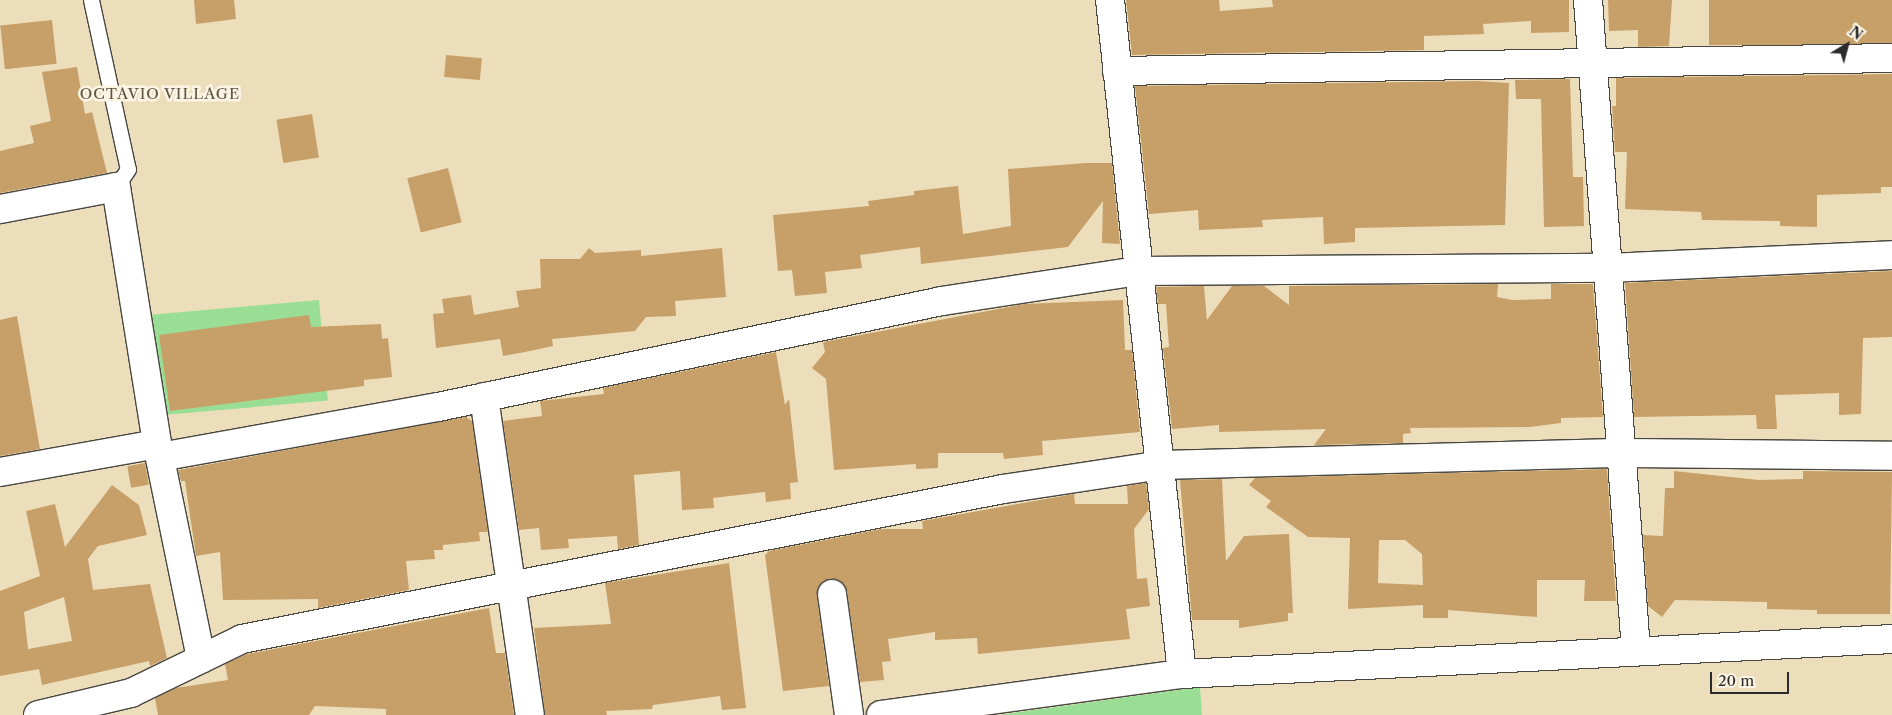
<!DOCTYPE html>
<style>
body{margin:0}
#map{position:relative;width:1892px;height:715px;overflow:hidden;background:#eddebb;font-family:"Libre Caslon Text",serif}
div>[style]{position:absolute}
.green>*{inset:0;background:#9ade95;transform-origin:0 0}
.building>*{inset:0;background:#c79f68;transform-origin:0 0}
.roads{filter:drop-shadow(1px 0 #484641) drop-shadow(-1px 0 #484641) drop-shadow(0 1px #484641) drop-shadow(0 -1px #484641)}
.service>*{height:15px;margin:-7.5px;padding:0 7.5px;transform-origin:7.5px;border-radius:7.5px;background:#fff}
.minor>*{height:28px;margin:-14px;padding:0 14px;transform-origin:14px;border-radius:14px;background:#fff}
span{translate:-50% -50%;white-space:nowrap;text-align:center;line-height:1.15;-webkit-text-stroke:5px #fcf5e5;paint-order:stroke}
.neighbourhood-label{font-size:15px;color:#625440;letter-spacing:1px}
.north{position:absolute;left:1822px;top:20px;width:50px;height:50px;-webkit-text-stroke:4px #fcf5e5;paint-order:stroke;rotate:37deg;font-size:14px;font-weight:700;line-height:20px;text-align:center;color:#2b2b2b}
.north::after{content:'';display:block;margin:auto;width:18px;height:22px;background:#2b2b2b;clip-path:polygon(50% 0,100% 100%,50% 72%,0 100%)}
.scale{position:absolute;left:1710px;top:672px;width:79px;height:22px;box-sizing:border-box;border:2px solid #2b2b2b;border-top:0;padding-left:6px;font-size:15px;line-height:18px;white-space:nowrap;color:#2b2b2b;-webkit-text-stroke:4px #fcf5e5;paint-order:stroke}
</style>
<div id="map">
<div class="green">
<i style="left:319px;top:300px;width:101px;height:180px;rotate:85deg"></i>
<i style="clip-path:polygon(1200px 687px,1202px 715px,998px 715px,1171px 691px)"></i>
</div>
<div class="building">
<i style="clip-path:polygon(194px 0,234px 0,236px 19px,196px 24px)"></i>
<i style="clip-path:polygon(1126px 0,1219px 0,1220px 11px,1273px 7px,1272px 0,1569px 0,1569px 32px,1531px 33px,1531px 21px,1483px 24px,1484px 34px,1424px 36px,1424px 50px,1132px 55px)"></i>
<i style="clip-path:polygon(1608px 0,1672px 0,1669px 46px,1638px 47px,1638px 30px,1609px 31px)"></i>
<i style="left:1709px;top:0;width:183px;height:45px"></i>
<i style="left:52px;top:20px;width:44px;height:52px;rotate:84deg"></i>
<i style="left:446px;top:55px;width:36px;height:22px;rotate:5deg"></i>
<i style="clip-path:polygon(77px 67px,85px 114px,92px 112px,107px 173px,0 193px,0 151px,34px 143px,30px 126px,51px 121px,42px 72px)"></i>
<i style="clip-path:polygon(1892px 74px,1892px 187px,1881px 187px,1881px 193px,1817px 195px,1817px 227px,1780px 226px,1780px 221px,1702px 220px,1701px 212px,1625px 209px,1627px 152px,1615px 152px,1612px 106px,1616px 106px,1616px 78px)"></i>
<i style="clip-path:polygon(1570px 79px,1573px 177px,1583px 177px,1584px 226px,1544px 227px,1541px 99px,1516px 99px,1515px 80px)"></i>
<i style="clip-path:polygon(1476px 81px,1509px 83px,1505px 225px,1355px 228px,1355px 242px,1324px 244px,1323px 217px,1262px 220px,1263px 227px,1199px 230px,1198px 210px,1149px 214px,1135px 86px)"></i>
<i style="left:312px;top:114px;width:44px;height:36px;rotate:81deg"></i>
<i style="clip-path:polygon(1086px 163px,1112px 163px,1120px 244px,1102px 243px,1103px 201px,1068px 247px,921px 264px,920px 247px,860px 255px,862px 268px,825px 272px,827px 293px,795px 296px,792px 270px,778px 271px,773px 215px,869px 206px,868px 201px,914px 195px,914px 191px,958px 186px,963px 234px,1011px 226px,1008px 169px)"></i>
<i style="left:448px;top:168px;width:56px;height:42px;rotate:76deg"></i>
<i style="clip-path:polygon(589px 248px,595px 253px,641px 250px,641px 256px,722px 248px,726px 297px,675px 301px,676px 316px,646px 317px,635px 331px,552px 339px,553px 346px,525px 352px,503px 356px,500px 339px,436px 348px,433px 314px,444px 313px,442px 299px,471px 295px,474px 315px,519px 307px,516px 291px,541px 288px,540px 259px,580px 259px)"></i>
<i style="clip-path:polygon(1892px 271px,1892px 337px,1863px 338px,1861px 414px,1839px 415px,1839px 393px,1775px 395px,1777px 429px,1757px 429px,1756px 415px,1634px 417px,1625px 283px)"></i>
<i style="clip-path:polygon(1498px 284px,1497px 297px,1512px 300px,1551px 299px,1551px 284px,1593px 284px,1603px 417px,1561px 418px,1561px 423px,1530px 427px,1410px 428px,1411px 433px,1403px 434px,1403px 443px,1314px 445px,1326px 429px,1219px 432px,1219px 425px,1172px 429px,1163px 348px,1169px 347px,1166px 304px,1158px 304px,1156px 287px,1204px 286px,1207px 320px,1232px 286px,1264px 286px,1289px 305px,1289px 286px)"></i>
<i style="clip-path:polygon(1123px 300px,1125px 350px,1132px 350px,1140px 432px,1042px 441px,1043px 455px,1004px 459px,1003px 453px,938px 453px,938px 468px,916px 469px,916px 464px,834px 470px,826px 379px,812px 368px,825px 352px,823px 342px,1024px 304px)"></i>
<i style="clip-path:polygon(309px 315px,311px 327px,381px 324px,382px 339px,388px 338px,392px 377px,364px 380px,364px 386px,170px 411px,159px 335px)"></i>
<i style="clip-path:polygon(17px 316px,40px 449px,0 456px,0 320px)"></i>
<i style="clip-path:polygon(776px 352px,785px 405px,789px 399px,798px 482px,790px 483px,791px 499px,766px 502px,765px 492px,713px 498px,714px 508px,682px 510px,680px 471px,634px 475px,639px 545px,618px 549px,617px 536px,568px 539px,569px 548px,541px 550px,539px 528px,519px 530px,503px 421px,542px 416px,540px 401px,604px 394px,603px 388px)"></i>
<i style="clip-path:polygon(466px 417px,472px 421px,488px 532px,479px 532px,480px 541px,443px 545px,443px 550px,434px 550px,435px 559px,406px 561px,409px 590px,318px 608px,318px 599px,223px 600px,220px 552px,196px 556px,185px 481px,181px 481px,178px 470px)"></i>
<i style="left:145px;top:463px;width:22px;height:18px;rotate:80deg"></i>
<i style="clip-path:polygon(evenodd,1607px 469px,1616px 601px,1584px 601px,1585px 580px,1537px 580px,1537px 617px,1448px 610px,1448px 618px,1423px 618px,1423px 605px,1348px 609px,1350px 538px,1308px 537px,1266px 507px,1271px 501px,1249px 485px,1255px 478px,1607px 469px,1379px 540px,1405px 540px,1422px 554px,1423px 585px,1378px 583px,1379px 540px)"></i>
<i style="clip-path:polygon(1674px 471px,1759px 480px,1803px 479px,1803px 471px,1892px 472px,1890px 614px,1817px 614px,1817px 610px,1767px 609px,1767px 602px,1675px 600px,1662px 617px,1648px 606px,1643px 535px,1663px 536px,1665px 488px,1674px 488px)"></i>
<i style="clip-path:polygon(1222px 479px,1226px 561px,1244px 536px,1289px 534px,1293px 613px,1288px 613px,1288px 621px,1239px 628px,1239px 620px,1192px 620px,1180px 480px)"></i>
<i style="clip-path:polygon(1146px 483px,1149px 509px,1134px 529px,1137px 579px,1147px 578px,1150px 606px,1126px 609px,1130px 639px,978px 654px,977px 638px,935px 640px,935px 632px,888px 639px,891px 661px,882px 662px,884px 680px,860px 682px,847px 591px,838px 580px,829px 579px,818px 588px,817px 596px,829px 686px,783px 691px,765px 555px,769px 551px,881px 529px,923px 529px,922px 521px,1074px 494px,1075px 504px,1128px 504px,1127px 486px)"></i>
<i style="clip-path:polygon(evenodd,112px 485px,139px 505px,147px 535px,98px 546px,88px 559px,93px 590px,150px 584px,167px 658px,150px 666px,149px 661px,42px 685px,39px 669px,0 676px,0 591px,40px 576px,26px 511px,55px 504px,65px 547px,112px 485px,64px 597px,72px 641px,28px 649px,24px 612px,64px 597px)"></i>
<i style="clip-path:polygon(729px 563px,746px 708px,722px 710px,720px 696px,653px 705px,652px 709px,606px 711px,607px 715px,545px 715px,534px 628px,611px 624px,605px 583px)"></i>
<i style="clip-path:polygon(489px 608px,496px 653px,505px 653px,514px 715px,386px 715px,386px 709px,315px 706px,309px 715px,158px 715px,155px 698px,176px 688px,228px 680px,225px 664px,247px 654px)"></i>
</div>
<div class="roads">
<div class="service">
<i style="left:91px;top:0;width:173px;rotate:77.7deg"></i>
<i style="left:128px;top:169px;width:22px;rotate:124deg"></i>
</div>
<div class="minor">
<i style="left:1110px;top:0;width:678px;rotate:83.9deg"></i>
<i style="left:1588px;top:0;width:653px;rotate:85.78deg"></i>
<i style="left:1117px;top:71px;width:775px;rotate:-0.96deg"></i>
<i style="left:0;top:209px;width:118px;rotate:-10.7deg"></i>
<i style="left:116px;top:187px;width:260px;rotate:80.9deg"></i>
<i style="left:157px;top:444px;width:219px;rotate:78.4deg"></i>
<i style="left:484px;top:397px;width:321px;rotate:81.8deg"></i>
<i style="left:160px;top:457px;width:282px;rotate:-10.2deg"></i>
<i style="left:438px;top:407px;width:515px;rotate:-11.88deg"></i>
<i style="left:942px;top:301px;width:198px;rotate:-8.7deg"></i>
<i style="left:1138px;top:271px;width:470px;rotate:-0.4deg"></i>
<i style="left:1608px;top:268px;width:284px;rotate:-2.6deg"></i>
<i style="left:0;top:472px;width:159px;rotate:-10.1deg"></i>
<i style="left:832px;top:594px;width:122px;rotate:82deg"></i>
<i style="left:38px;top:715px;width:96px;rotate:-13.3deg"></i>
<i style="left:131px;top:693px;width:123px;rotate:-25.9deg"></i>
<i style="left:242px;top:639px;width:776px;rotate:-11.15deg"></i>
<i style="left:1003px;top:489px;width:160px;rotate:-8.6deg"></i>
<i style="left:1161px;top:465px;width:464px;rotate:-1.5deg"></i>
<i style="left:1625px;top:453px;width:267px;rotate:0.6deg"></i>
<i style="left:881px;top:715px;width:304px;rotate:-7.8deg"></i>
<i style="left:1182px;top:674px;width:711px;rotate:-2.82deg"></i>
</div>
</div>
<div class="neighbourhood-label">
<span style="left:160px;top:94px">OCTAVIO VILLAGE</span>
</div>
<div class="north">N</div>
<div class="scale">20 m</div>
</div>
